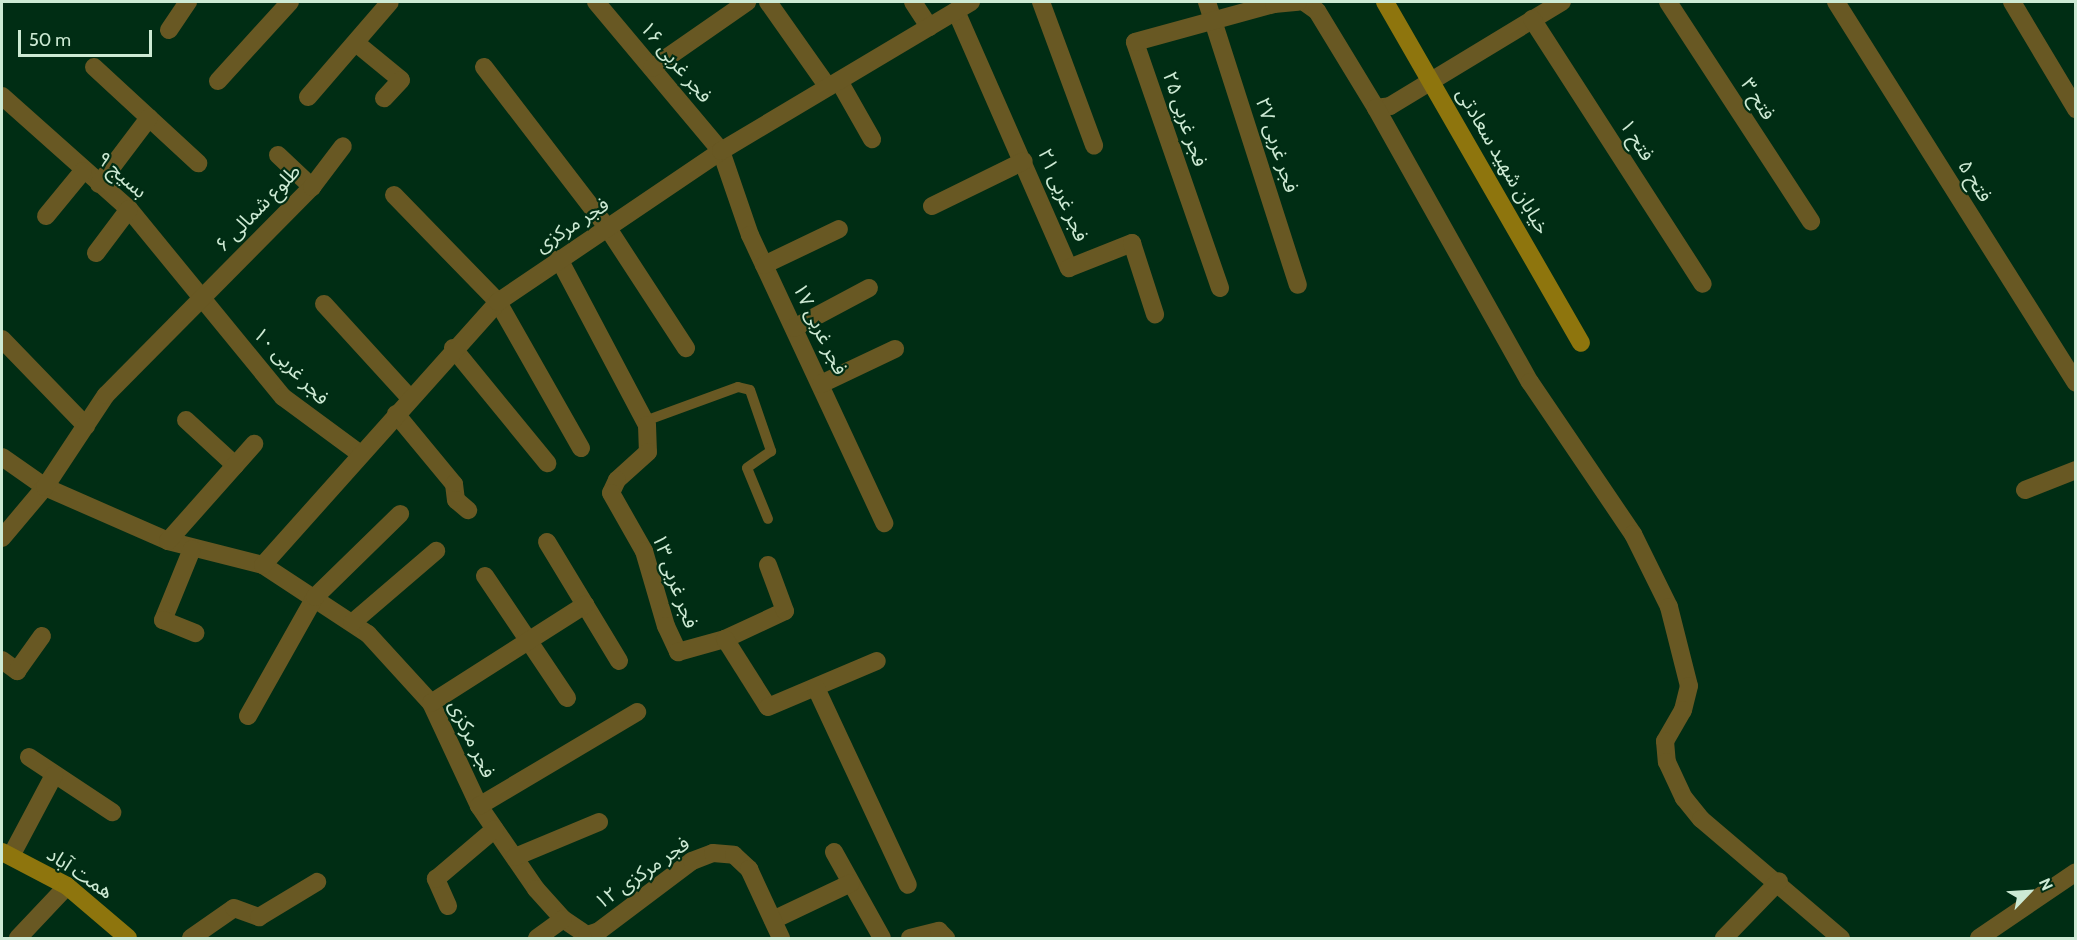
<!DOCTYPE html>
<meta charset="utf-8">
<style>
body{margin:0}
#map{position:relative;width:2077px;height:940px;overflow:hidden;background:#002d14;font-family:Cabin,"Noto Sans Arabic",sans-serif}
div>[style]{position:absolute}
.lane>*{height:10px;margin:-5px;padding:0 5px;transform-origin:5px;border-radius:5px;background:#685823}
.street>*{height:18px;margin:-9px;padding:0 9px;transform-origin:9px;border-radius:9px;background:#685823}
.secondary>*{height:18px;margin:-9px;padding:0 9px;transform-origin:9px;border-radius:9px;background:#8e750d}
span{translate:-50% -50%;white-space:nowrap;text-align:center;line-height:1.15;-webkit-text-stroke:4.5px #002d14;paint-order:stroke}
.street-label{font-size:20px;color:#cdead4}
.frame{position:absolute;inset:0;border:3px solid #cdead4;pointer-events:none}
.north{position:absolute;left:1999px;top:862px;width:60px;height:60px;-webkit-text-stroke:4px #002d14;paint-order:stroke;rotate:65deg;font-size:16px;font-weight:700;line-height:24px;text-align:center;color:#cdead4}
.north::after{content:'';display:block;margin:auto;width:21px;height:27px;background:#cdead4;clip-path:polygon(50% 0,100% 100%,50% 72%,0 100%)}
.scale{position:absolute;left:18px;top:30px;width:134px;height:27px;box-sizing:border-box;border:3px solid #cdead4;border-top:0;padding-left:8px;font-size:18px;line-height:21px;white-space:nowrap;color:#cdead4;-webkit-text-stroke:4px #002d14;paint-order:stroke}
</style>
<div id="map">
<div class="lane">
<i style="left:645px;top:421px;width:99px;rotate:-20.1deg"></i>
<i style="left:738px;top:387px;width:12px;rotate:14deg"></i>
<i style="left:750px;top:390px;width:65px;rotate:71deg"></i>
<i style="left:771px;top:451px;width:29px;rotate:145deg"></i>
<i style="left:747px;top:468px;width:55px;rotate:67.6deg"></i>
</div>
<div class="street">
<i style="left:596px;top:2px;width:194px;rotate:50deg"></i>
<i style="left:721px;top:151px;width:89px;rotate:71deg"></i>
<i style="left:750px;top:235px;width:318px;rotate:65deg"></i>
<i style="left:768px;top:2px;width:104px;rotate:54.8deg"></i>
<i style="left:913px;top:2px;width:30px;rotate:57deg"></i>
<i style="left:1041px;top:2px;width:153px;rotate:69.7deg"></i>
<i style="left:1207px;top:2px;width:297px;rotate:72.2deg"></i>
<i style="left:1304px;top:2px;width:16px;rotate:35deg"></i>
<i style="left:1317px;top:11px;width:114px;rotate:58.7deg"></i>
<i style="left:1376px;top:108px;width:14px;rotate:-8deg"></i>
<i style="left:1390px;top:106px;width:201px;rotate:-31.2deg"></i>
<i style="left:1668px;top:2px;width:262px;rotate:56.9deg"></i>
<i style="left:1836px;top:2px;width:450px;rotate:57.8deg"></i>
<i style="left:2012px;top:2px;width:125px;rotate:59.1deg"></i>
<i style="left:956px;top:11px;width:281px;rotate:66.3deg"></i>
<i style="left:1069px;top:268px;width:68px;rotate:-21.6deg"></i>
<i style="left:1132px;top:243px;width:75px;rotate:72.1deg"></i>
<i style="left:1532px;top:19px;width:315px;rotate:57.2deg"></i>
<i style="left:169px;top:30px;width:34px;rotate:-56deg"></i>
<i style="left:356px;top:43px;width:58px;rotate:39.4deg"></i>
<i style="left:401px;top:80px;width:25px;rotate:133deg"></i>
<i style="left:94px;top:67px;width:142px;rotate:42.7deg"></i>
<i style="left:484px;top:67px;width:205px;rotate:52.5deg"></i>
<i style="left:609px;top:230px;width:141px;rotate:56.9deg"></i>
<i style="left:652px;top:68px;width:116px;rotate:-34.8deg"></i>
<i style="left:218px;top:81px;width:107px;rotate:-47.7deg"></i>
<i style="left:839px;top:81px;width:67px;rotate:60.4deg"></i>
<i style="left:2px;top:96px;width:170px;rotate:41.7deg"></i>
<i style="left:129px;top:209px;width:243px;rotate:50.7deg"></i>
<i style="left:283px;top:397px;width:94px;rotate:36.4deg"></i>
<i style="left:308px;top:97px;width:125px;rotate:-49.2deg"></i>
<i style="left:1376px;top:108px;width:314px;rotate:60.7deg"></i>
<i style="left:1530px;top:382px;width:184px;rotate:55.9deg"></i>
<i style="left:1633px;top:534px;width:81px;rotate:63.7deg"></i>
<i style="left:1669px;top:607px;width:81px;rotate:75.8deg"></i>
<i style="left:1689px;top:686px;width:25px;rotate:104deg"></i>
<i style="left:1683px;top:710px;width:36px;rotate:120deg"></i>
<i style="left:1665px;top:741px;width:21px;rotate:85deg"></i>
<i style="left:1667px;top:762px;width:40px;rotate:65deg"></i>
<i style="left:1684px;top:798px;width:27px;rotate:51deg"></i>
<i style="left:1701px;top:819px;width:184px;rotate:40.4deg"></i>
<i style="left:278px;top:155px;width:47px;rotate:43.3deg"></i>
<i style="left:99px;top:184px;width:83px;rotate:-52.9deg"></i>
<i style="left:394px;top:195px;width:149px;rotate:45.8deg"></i>
<i style="left:498px;top:302px;width:168px;rotate:60.4deg"></i>
<i style="left:932px;top:206px;width:102px;rotate:-26.1deg"></i>
<i style="left:46px;top:216px;width:58px;rotate:-50.6deg"></i>
<i style="left:96px;top:253px;width:55px;rotate:-53.1deg"></i>
<i style="left:559px;top:259px;width:188px;rotate:62.1deg"></i>
<i style="left:647px;top:425px;width:27px;rotate:88deg"></i>
<i style="left:648px;top:452px;width:42px;rotate:137.9deg"></i>
<i style="left:617px;top:480px;width:14px;rotate:115deg"></i>
<i style="left:611px;top:493px;width:67px;rotate:60.4deg"></i>
<i style="left:644px;top:551px;width:78px;rotate:73.7deg"></i>
<i style="left:666px;top:626px;width:29px;rotate:65deg"></i>
<i style="left:678px;top:652px;width:49px;rotate:-15.5deg"></i>
<i style="left:725px;top:639px;width:66px;rotate:-25deg"></i>
<i style="left:785px;top:611px;width:49px;rotate:-110.3deg"></i>
<i style="left:764px;top:265px;width:83px;rotate:-25.6deg"></i>
<i style="left:1220px;top:288px;width:260px;rotate:-109.1deg"></i>
<i style="left:1135px;top:42px;width:144px;rotate:-15.3deg"></i>
<i style="left:1274px;top:4px;width:24px;rotate:-5deg"></i>
<i style="left:324px;top:304px;width:126px;rotate:47.6deg"></i>
<i style="left:794px;top:328px;width:85px;rotate:-28.1deg"></i>
<i style="left:2px;top:339px;width:121px;rotate:46deg"></i>
<i style="left:453px;top:348px;width:149px;rotate:50.7deg"></i>
<i style="left:821px;top:384px;width:82px;rotate:-25.3deg"></i>
<i style="left:396px;top:414px;width:91px;rotate:50.4deg"></i>
<i style="left:454px;top:484px;width:16px;rotate:83deg"></i>
<i style="left:456px;top:500px;width:16px;rotate:40deg"></i>
<i style="left:186px;top:420px;width:67px;rotate:42.6deg"></i>
<i style="left:2px;top:457px;width:52px;rotate:34.9deg"></i>
<i style="left:45px;top:487px;width:134px;rotate:23.7deg"></i>
<i style="left:168px;top:541px;width:98px;rotate:14.2deg"></i>
<i style="left:263px;top:565px;width:126px;rotate:33.3deg"></i>
<i style="left:368px;top:634px;width:93px;rotate:47.6deg"></i>
<i style="left:431px;top:703px;width:114px;rotate:65deg"></i>
<i style="left:479px;top:806px;width:101px;rotate:55.5deg"></i>
<i style="left:536px;top:889px;width:40px;rotate:48deg"></i>
<i style="left:563px;top:919px;width:29px;rotate:34deg"></i>
<i style="left:2025px;top:490px;width:55px;rotate:-21.4deg"></i>
<i style="left:2px;top:538px;width:67px;rotate:-49.9deg"></i>
<i style="left:45px;top:487px;width:110px;rotate:-56.5deg"></i>
<i style="left:106px;top:395px;width:293px;rotate:-45.3deg"></i>
<i style="left:312px;top:187px;width:51px;rotate:-52.9deg"></i>
<i style="left:168px;top:541px;width:130px;rotate:-48.4deg"></i>
<i style="left:547px;top:542px;width:139px;rotate:58.8deg"></i>
<i style="left:192px;top:549px;width:77px;rotate:112.2deg"></i>
<i style="left:163px;top:620px;width:35px;rotate:22deg"></i>
<i style="left:263px;top:565px;width:353px;rotate:-48.2deg"></i>
<i style="left:498px;top:302px;width:269px;rotate:-34.1deg"></i>
<i style="left:721px;top:151px;width:291px;rotate:-30.8deg"></i>
<i style="left:485px;top:576px;width:147px;rotate:56.1deg"></i>
<i style="left:352px;top:623px;width:111px;rotate:-40.6deg"></i>
<i style="left:725px;top:639px;width:80px;rotate:57.7deg"></i>
<i style="left:768px;top:707px;width:118px;rotate:-22.9deg"></i>
<i style="left:2px;top:660px;width:19px;rotate:36deg"></i>
<i style="left:17px;top:671px;width:43px;rotate:-54.5deg"></i>
<i style="left:816px;top:688px;width:217px;rotate:65deg"></i>
<i style="left:431px;top:703px;width:183px;rotate:-32.5deg"></i>
<i style="left:248px;top:716px;width:137px;rotate:-60.6deg"></i>
<i style="left:315px;top:597px;width:119px;rotate:-44.3deg"></i>
<i style="left:29px;top:757px;width:100px;rotate:33.5deg"></i>
<i style="left:479px;top:806px;width:184px;rotate:-30.7deg"></i>
<i style="left:834px;top:852px;width:98px;rotate:60.8deg"></i>
<i style="left:11px;top:856px;width:92px;rotate:-62deg"></i>
<i style="left:515px;top:857px;width:91px;rotate:-22.6deg"></i>
<i style="left:448px;top:906px;width:30px;rotate:-114deg"></i>
<i style="left:436px;top:879px;width:77px;rotate:-40.3deg"></i>
<i style="left:773px;top:920px;width:86px;rotate:-25.4deg"></i>
<i style="left:587px;top:935px;width:13px;rotate:-18deg"></i>
<i style="left:599px;top:931px;width:116px;rotate:-37deg"></i>
<i style="left:692px;top:861px;width:22px;rotate:-21deg"></i>
<i style="left:713px;top:853px;width:21px;rotate:5deg"></i>
<i style="left:734px;top:855px;width:21px;rotate:43deg"></i>
<i style="left:749px;top:869px;width:76px;rotate:65.1deg"></i>
<i style="left:18px;top:938px;width:71px;rotate:-46.7deg"></i>
<i style="left:191px;top:938px;width:52px;rotate:-34.9deg"></i>
<i style="left:234px;top:908px;width:27px;rotate:20deg"></i>
<i style="left:259px;top:917px;width:68px;rotate:-31.1deg"></i>
<i style="left:537px;top:938px;width:32px;rotate:-36deg"></i>
<i style="left:910px;top:938px;width:30px;rotate:-14deg"></i>
<i style="left:939px;top:931px;width:10px;rotate:45deg"></i>
<i style="left:1724px;top:938px;width:79px;rotate:-46deg"></i>
<i style="left:1979px;top:938px;width:117px;rotate:-34.2deg"></i>
</div>
<div class="secondary">
<i style="left:1385px;top:2px;width:393px;rotate:60.1deg"></i>
<i style="left:2px;top:852px;width:73px;rotate:27.6deg"></i>
<i style="left:67px;top:886px;width:80px;rotate:40.4deg"></i>
</div>
<div class="street-label">
<span style="left:676px;top:62px;rotate:50deg">فجر غربی ۱۶</span>
<span style="left:1758px;top:99px;rotate:57deg">فتح ۳</span>
<span style="left:1185px;top:119px;rotate:71deg">فجر غربی ۲۵</span>
<span style="left:1637px;top:140px;rotate:57deg">فتح ۱</span>
<span style="left:1277px;top:145px;rotate:72deg">فجر غربی ۲۷</span>
<span style="left:1503px;top:161px;rotate:60deg">خیابان شهید سعادتی</span>
<span style="left:122px;top:175px;rotate:41deg">بسیج ۹</span>
<span style="left:1975px;top:181px;rotate:58deg">فتح ۵</span>
<span style="left:1063px;top:195px;rotate:67deg">فجر غربی ۲۱</span>
<span style="left:258px;top:208px;rotate:-46deg">طلوع شمالی ۶</span>
<span style="left:572px;top:225px;rotate:-33deg">فجر مرکزی</span>
<span style="left:820px;top:329px;rotate:64deg">فجر غربی ۱۷</span>
<span style="left:291px;top:366px;rotate:46deg">فجر غربی ۱۰</span>
<span style="left:675px;top:581px;rotate:70deg">فجر غربی ۱۳</span>
<span style="left:472px;top:739px;rotate:65deg">فجر مرکزی</span>
<span style="left:80px;top:873px;rotate:34deg">همت آباد</span>
<span style="left:642px;top:873px;rotate:-35deg">فجر مرکزی ۱۲</span>
</div>
<div class="frame"></div>
<div class="north">N</div>
<div class="scale">50 m</div>
</div>
